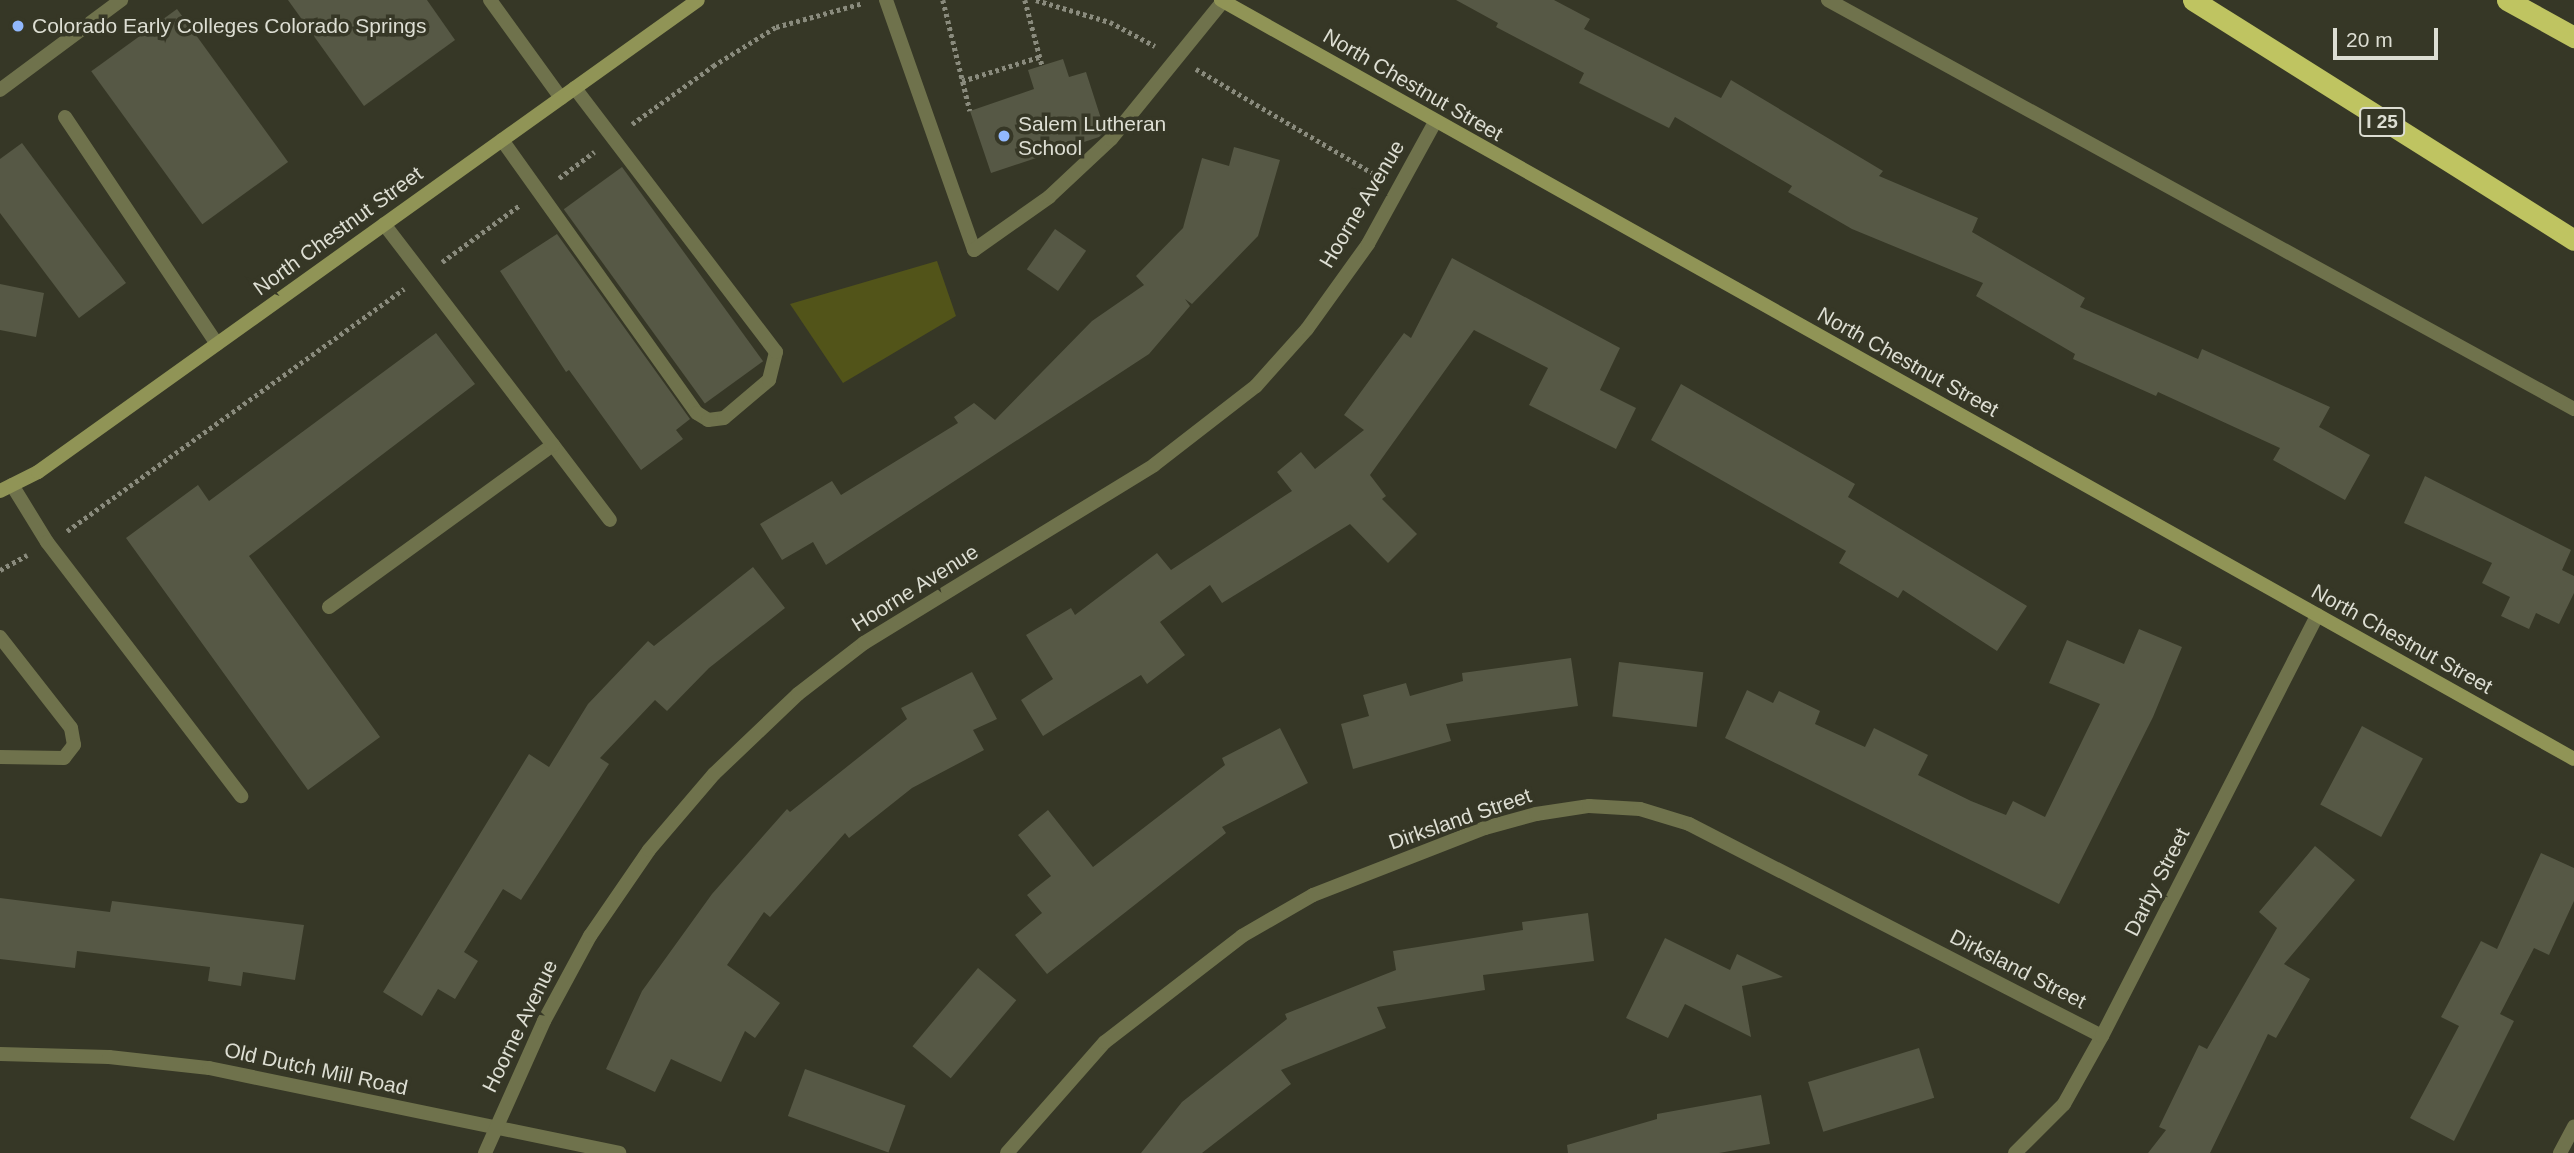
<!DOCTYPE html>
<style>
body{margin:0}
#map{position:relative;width:2574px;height:1153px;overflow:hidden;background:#363726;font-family:Helvetica,sans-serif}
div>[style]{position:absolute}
.green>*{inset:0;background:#525419}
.building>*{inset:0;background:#565845;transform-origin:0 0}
.path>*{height:4.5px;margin-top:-2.25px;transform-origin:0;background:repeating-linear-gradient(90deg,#8a8b7d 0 3.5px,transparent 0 7px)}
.lane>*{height:14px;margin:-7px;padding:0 7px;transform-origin:7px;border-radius:7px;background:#6f724c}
.street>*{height:14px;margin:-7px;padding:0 7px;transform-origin:7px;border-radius:7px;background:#6f724c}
.secondary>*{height:14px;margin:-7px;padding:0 7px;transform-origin:7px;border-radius:7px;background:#909456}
.highway>*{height:21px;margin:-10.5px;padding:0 10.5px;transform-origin:10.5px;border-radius:10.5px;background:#bfc461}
.dots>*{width:19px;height:19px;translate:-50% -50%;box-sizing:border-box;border:4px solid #363726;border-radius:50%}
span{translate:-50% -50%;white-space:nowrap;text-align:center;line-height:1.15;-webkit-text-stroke:7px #363726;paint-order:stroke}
.shield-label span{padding:2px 5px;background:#363726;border:2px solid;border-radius:5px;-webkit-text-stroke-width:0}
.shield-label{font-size:19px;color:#ddded3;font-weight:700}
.poi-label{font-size:21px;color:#ddded3}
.left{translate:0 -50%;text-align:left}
.street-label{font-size:21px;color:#ddded3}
.scale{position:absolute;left:2333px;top:28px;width:105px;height:32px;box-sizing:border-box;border:4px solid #ddded3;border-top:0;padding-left:9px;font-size:21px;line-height:24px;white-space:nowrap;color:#ddded3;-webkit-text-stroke:5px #363726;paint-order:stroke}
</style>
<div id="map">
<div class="green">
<i style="clip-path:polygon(937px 261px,956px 316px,843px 383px,790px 304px)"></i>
</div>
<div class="building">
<i style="clip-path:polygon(288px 0,427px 0,455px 40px,364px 106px)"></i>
<i style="clip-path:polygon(1456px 0,1554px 0,1590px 19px,1584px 29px,1721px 98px,1731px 80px,1883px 171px,1879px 176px,1978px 218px,1972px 232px,2085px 298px,2080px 307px,2198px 359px,2202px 349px,2330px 407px,2319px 427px,2370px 455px,2345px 500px,2273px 460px,2280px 448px,2158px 392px,2156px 396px,2073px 359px,2075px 354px,1976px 296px,1983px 283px,1852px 229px,1788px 192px,1792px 186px,1675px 117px,1669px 128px,1579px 83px,1584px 73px,1496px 27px,1498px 23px)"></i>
<i style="left:177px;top:9px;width:189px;height:106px;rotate:54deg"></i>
<i style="clip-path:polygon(1063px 59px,1069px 77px,1086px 72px,1105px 131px,1099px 137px,991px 173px,970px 111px,1034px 89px,1028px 70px)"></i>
<i style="clip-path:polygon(22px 143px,126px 283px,79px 318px,0 213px,0 159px)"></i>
<i style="clip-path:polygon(1234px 147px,1280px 160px,1258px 236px,1192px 304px,1185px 299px,1190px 306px,1149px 354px,826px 565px,813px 542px,782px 560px,760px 524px,832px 481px,841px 495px,958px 423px,954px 417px,974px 403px,995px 420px,1092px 321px,1144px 285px,1136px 276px,1183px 228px,1202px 158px,1229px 166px)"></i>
<i style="left:622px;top:167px;width:240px;height:72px;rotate:54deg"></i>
<i style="left:1055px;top:229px;width:38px;height:49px;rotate:35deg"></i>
<i style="clip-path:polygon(557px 234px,690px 419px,676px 430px,683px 439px,641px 470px,569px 370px,566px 372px,500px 271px)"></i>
<i style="clip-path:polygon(1452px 258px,1620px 348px,1600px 390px,1636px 408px,1616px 449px,1529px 405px,1548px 368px,1474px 330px,1370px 475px,1386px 496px,1382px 499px,1417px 534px,1388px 563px,1350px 524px,1222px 603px,1210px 585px,1160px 622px,1185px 655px,1147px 684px,1141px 675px,1043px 736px,1021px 700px,1053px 679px,1026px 635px,1071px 608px,1075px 615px,1157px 553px,1171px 570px,1292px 491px,1277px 472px,1301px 452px,1315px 469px,1364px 430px,1344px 415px,1404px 333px,1411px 338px)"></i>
<i style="clip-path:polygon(0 284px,44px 293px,36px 337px,0 330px)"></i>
<i style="clip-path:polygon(436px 333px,475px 384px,249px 556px,380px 737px,308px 790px,126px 538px,198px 485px,209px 501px)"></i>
<i style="clip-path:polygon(1681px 384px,1855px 484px,1848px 497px,2027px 606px,1997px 651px,1903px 590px,1898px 598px,1839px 563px,1846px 551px,1651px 440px)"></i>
<i style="clip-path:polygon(2425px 476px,2571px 550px,2562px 570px,2574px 576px,2574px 593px,2559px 624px,2536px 613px,2529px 629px,2501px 616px,2510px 597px,2482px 583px,2492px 563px,2404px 523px)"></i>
<i style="clip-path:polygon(753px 567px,785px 608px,709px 668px,667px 711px,655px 700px,600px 758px,609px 764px,521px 900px,503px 889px,464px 952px,478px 961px,455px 999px,438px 989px,422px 1016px,383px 992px,529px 754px,549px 767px,588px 704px,648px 641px,654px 646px)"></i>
<i style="clip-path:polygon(2139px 629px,2182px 647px,2153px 717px,2059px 904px,1725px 738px,1747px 690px,1773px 703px,1779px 691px,1820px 711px,1815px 724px,1865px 747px,1874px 728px,1928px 755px,1918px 775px,1971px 801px,2006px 815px,2013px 801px,2045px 817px,2100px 704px,2049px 683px,2067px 640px,2124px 664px)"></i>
<i style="clip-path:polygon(1571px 658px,1578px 706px,1446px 724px,1451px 741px,1353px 769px,1341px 724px,1369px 716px,1363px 695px,1406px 683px,1410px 696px,1463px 681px,1462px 673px)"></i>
<i style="left:1619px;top:662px;width:85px;height:55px;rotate:7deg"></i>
<i style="clip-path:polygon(972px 672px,997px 719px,973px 730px,984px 750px,912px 788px,849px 838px,845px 833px,770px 917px,764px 912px,727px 965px,780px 1003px,755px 1038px,745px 1031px,721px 1082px,671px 1059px,655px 1092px,606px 1069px,642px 991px,712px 894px,787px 809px,790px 812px,907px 719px,901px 708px)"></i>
<i style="left:2362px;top:726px;width:69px;height:89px;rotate:28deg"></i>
<i style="clip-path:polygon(1280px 728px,1308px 783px,1222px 827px,1226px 833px,1047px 974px,1015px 935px,1042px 913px,1027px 895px,1051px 876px,1018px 835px,1048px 810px,1093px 867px,1225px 765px,1222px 758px)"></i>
<i style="clip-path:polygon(2315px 846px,2355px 880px,2284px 964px,2310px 979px,2276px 1038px,2268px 1034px,2210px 1153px,2148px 1153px,2166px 1130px,2159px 1127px,2199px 1045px,2207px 1049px,2277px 928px,2259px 912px)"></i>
<i style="clip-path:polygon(2541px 853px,2574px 868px,2574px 901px,2549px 955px,2534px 948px,2500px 1014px,2514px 1021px,2454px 1141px,2410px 1118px,2459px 1026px,2441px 1017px,2481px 941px,2497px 949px)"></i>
<i style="clip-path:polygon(0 898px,110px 912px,112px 901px,304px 925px,295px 980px,243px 972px,241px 986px,208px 981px,210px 967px,77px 951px,75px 968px,0 959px)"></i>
<i style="clip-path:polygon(1588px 913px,1594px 961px,1483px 975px,1485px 990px,1377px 1007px,1386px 1028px,1281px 1070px,1291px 1084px,1202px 1153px,1141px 1153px,1182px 1102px,1287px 1019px,1285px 1014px,1396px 970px,1393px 951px,1523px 930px,1522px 922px)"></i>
<i style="clip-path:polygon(1665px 938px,1730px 970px,1737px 954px,1783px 977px,1742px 986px,1751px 1037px,1685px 1004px,1668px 1038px,1626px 1018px)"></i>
<i style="left:978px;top:968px;width:50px;height:102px;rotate:40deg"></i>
<i style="left:1919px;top:1048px;width:52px;height:116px;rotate:73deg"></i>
<i style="left:805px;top:1069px;width:107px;height:50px;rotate:20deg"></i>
<i style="clip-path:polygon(1761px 1095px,1770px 1144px,1719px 1153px,1568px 1153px,1567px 1145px,1657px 1119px,1657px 1114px)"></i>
</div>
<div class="path">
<i style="left:943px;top:0;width:114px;rotate:76.3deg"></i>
<i style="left:1025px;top:0;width:67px;rotate:75.3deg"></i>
<i style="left:1036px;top:0;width:77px;rotate:16.6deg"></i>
<i style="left:1110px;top:22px;width:51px;rotate:28.1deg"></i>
<i style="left:1196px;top:69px;width:212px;rotate:30.5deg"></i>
<i style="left:962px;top:81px;width:81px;rotate:-17.3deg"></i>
<i style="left:632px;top:124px;width:100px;rotate:-35.6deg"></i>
<i style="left:713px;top:66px;width:74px;rotate:-31.8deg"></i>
<i style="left:776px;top:27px;width:90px;rotate:-15.4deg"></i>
<i style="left:559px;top:178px;width:44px;rotate:-36.6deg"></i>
<i style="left:442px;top:262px;width:97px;rotate:-36.2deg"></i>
<i style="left:67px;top:531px;width:415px;rotate:-35.7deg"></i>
<i style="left:0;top:570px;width:31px;rotate:-29deg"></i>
</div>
<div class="lane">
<i style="left:490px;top:0;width:121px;rotate:54.1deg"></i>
<i style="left:886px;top:0;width:265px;rotate:70.6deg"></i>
<i style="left:974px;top:250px;width:92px;rotate:-35.2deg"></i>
<i style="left:1049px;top:197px;width:85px;rotate:-43.1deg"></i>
<i style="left:1111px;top:139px;width:178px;rotate:-50.9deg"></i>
<i style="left:1828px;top:0;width:851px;rotate:28.73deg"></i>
<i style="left:0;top:90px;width:151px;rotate:-36.6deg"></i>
<i style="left:65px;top:117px;width:273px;rotate:56.2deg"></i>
<i style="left:502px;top:140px;width:335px;rotate:54.5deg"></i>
<i style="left:697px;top:413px;width:13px;rotate:32deg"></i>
<i style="left:708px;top:420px;width:16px;rotate:-7deg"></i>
<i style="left:724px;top:418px;width:59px;rotate:-40.2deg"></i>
<i style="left:769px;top:380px;width:29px;rotate:-76deg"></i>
<i style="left:776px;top:352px;width:332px;rotate:-127.3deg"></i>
<i style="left:553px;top:445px;width:94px;rotate:52.8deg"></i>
<i style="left:12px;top:485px;width:67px;rotate:58.4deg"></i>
<i style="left:47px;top:542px;width:320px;rotate:52.6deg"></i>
<i style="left:329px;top:607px;width:276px;rotate:-35.9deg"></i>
<i style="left:553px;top:445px;width:278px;rotate:-127.4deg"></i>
<i style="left:0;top:637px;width:115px;rotate:52deg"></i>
<i style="left:71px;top:728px;width:17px;rotate:80deg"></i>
<i style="left:74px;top:745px;width:16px;rotate:128deg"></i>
<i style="left:64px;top:758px;width:64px;rotate:-179.1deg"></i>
</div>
<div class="street">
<i style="left:0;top:1054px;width:109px;rotate:1.6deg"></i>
<i style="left:109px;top:1057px;width:101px;rotate:6.3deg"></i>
<i style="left:209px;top:1068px;width:419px;rotate:11.7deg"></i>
<i style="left:485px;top:1153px;width:145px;rotate:-65.9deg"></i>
<i style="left:544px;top:1021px;width:97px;rotate:-61.6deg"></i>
<i style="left:590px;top:936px;width:104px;rotate:-55.5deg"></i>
<i style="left:649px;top:850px;width:100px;rotate:-49.5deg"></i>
<i style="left:714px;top:774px;width:116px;rotate:-43.6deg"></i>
<i style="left:798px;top:694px;width:83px;rotate:-37.7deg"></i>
<i style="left:864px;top:643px;width:340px;rotate:-31.5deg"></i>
<i style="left:1154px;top:465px;width:129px;rotate:-37.8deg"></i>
<i style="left:1256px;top:386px;width:76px;rotate:-48.2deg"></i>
<i style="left:1307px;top:329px;width:105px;rotate:-54.3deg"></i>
<i style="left:1368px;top:244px;width:139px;rotate:-61.2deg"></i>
<i style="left:1007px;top:1153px;width:148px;rotate:-48.6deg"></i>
<i style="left:1105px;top:1042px;width:173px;rotate:-37.7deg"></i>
<i style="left:1242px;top:936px;width:82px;rotate:-30deg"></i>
<i style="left:1313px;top:895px;width:185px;rotate:-21.3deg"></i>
<i style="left:1485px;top:828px;width:53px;rotate:-15.4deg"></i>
<i style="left:1536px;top:814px;width:54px;rotate:-8.6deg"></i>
<i style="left:1589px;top:806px;width:51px;rotate:3.4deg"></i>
<i style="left:1640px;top:809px;width:51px;rotate:17deg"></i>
<i style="left:1689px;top:824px;width:464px;rotate:27.2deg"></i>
<i style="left:2015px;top:1153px;width:69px;rotate:-45deg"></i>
<i style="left:2064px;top:1104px;width:78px;rotate:-60.8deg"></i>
<i style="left:2102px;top:1036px;width:473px;rotate:-62.9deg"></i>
<i style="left:2560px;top:1153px;width:30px;rotate:-62deg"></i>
</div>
<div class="secondary">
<i style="left:1221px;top:0;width:1551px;rotate:29.29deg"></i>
<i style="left:0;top:491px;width:42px;rotate:-26.6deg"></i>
<i style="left:38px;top:472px;width:811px;rotate:-35.57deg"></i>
</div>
<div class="highway">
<i style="left:2193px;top:0;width:450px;rotate:32.2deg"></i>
<i style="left:2507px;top:0;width:77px;rotate:28.9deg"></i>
</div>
<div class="dots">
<i style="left:18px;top:26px;background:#91b8fd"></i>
<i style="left:1004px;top:136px;background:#91b8fd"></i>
</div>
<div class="shield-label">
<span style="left:2382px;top:122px">I 25</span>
</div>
<div class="poi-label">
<span class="left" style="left:32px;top:26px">Colorado Early Colleges Colorado Springs</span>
<span class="left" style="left:1018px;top:136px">Salem Lutheran<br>School</span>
</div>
<div class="street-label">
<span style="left:1413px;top:85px;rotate:30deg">North Chestnut Street</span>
<span style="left:1362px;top:204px;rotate:-59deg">Hoorne Avenue</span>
<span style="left:338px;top:231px;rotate:-36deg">North Chestnut Street</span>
<span style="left:1908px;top:362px;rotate:29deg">North Chestnut Street</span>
<span style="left:915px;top:588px;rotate:-32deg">Hoorne Avenue</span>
<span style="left:2402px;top:639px;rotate:29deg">North Chestnut Street</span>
<span style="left:1460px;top:819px;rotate:-19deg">Dirksland Street</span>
<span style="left:2157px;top:882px;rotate:-63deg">Darby Street</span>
<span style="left:2018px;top:969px;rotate:27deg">Dirksland Street</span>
<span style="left:520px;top:1026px;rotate:-64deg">Hoorne Avenue</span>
<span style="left:316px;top:1069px;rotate:12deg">Old Dutch Mill Road</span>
</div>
<div class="scale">20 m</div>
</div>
